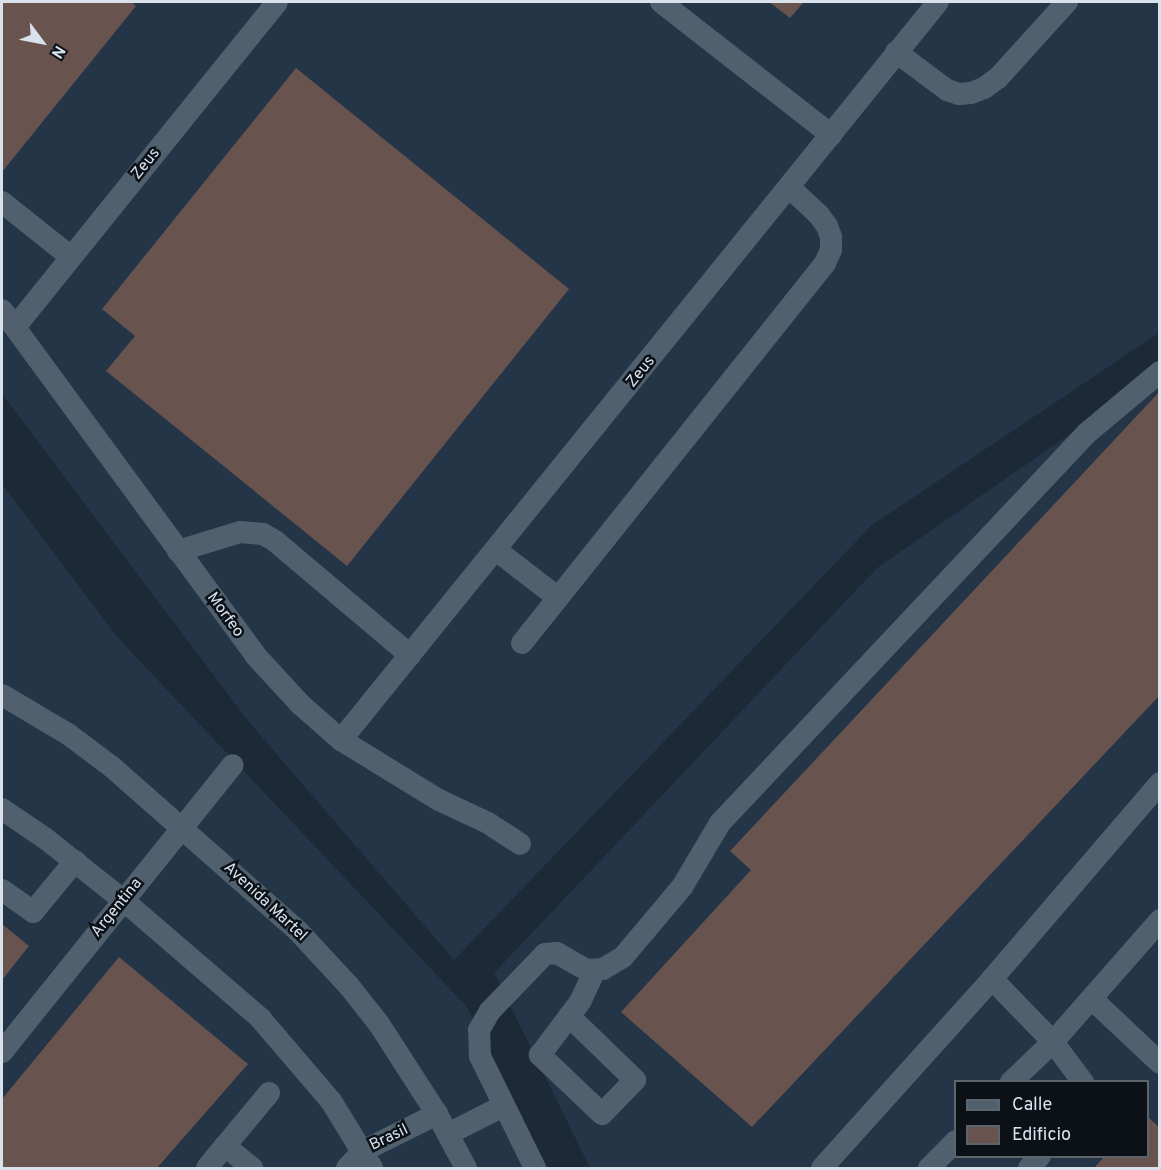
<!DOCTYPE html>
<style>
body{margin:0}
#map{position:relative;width:1161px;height:1170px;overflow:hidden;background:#1c2937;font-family:Overpass,sans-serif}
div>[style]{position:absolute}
.built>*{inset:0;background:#233546}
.building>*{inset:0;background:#69534e}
.minor>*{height:22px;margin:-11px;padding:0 11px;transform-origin:11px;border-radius:11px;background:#51606f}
span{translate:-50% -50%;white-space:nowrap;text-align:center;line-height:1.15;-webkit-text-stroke:5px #0b1117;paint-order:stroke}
.street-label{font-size:16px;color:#d9e2eb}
.frame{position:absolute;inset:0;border:3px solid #d9e2eb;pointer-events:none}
.legend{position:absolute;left:954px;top:1080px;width:195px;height:78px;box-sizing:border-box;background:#0b1117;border:2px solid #5d656c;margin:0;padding:8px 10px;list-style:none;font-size:18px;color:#d9e2eb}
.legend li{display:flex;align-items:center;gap:12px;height:30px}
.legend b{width:30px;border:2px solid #5d656c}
.north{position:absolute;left:12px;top:12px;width:60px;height:60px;-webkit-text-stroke:4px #0b1117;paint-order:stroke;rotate:122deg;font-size:16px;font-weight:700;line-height:24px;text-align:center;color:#d9e2eb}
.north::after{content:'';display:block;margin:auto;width:21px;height:27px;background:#d9e2eb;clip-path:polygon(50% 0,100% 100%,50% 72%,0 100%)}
</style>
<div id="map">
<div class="built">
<i style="clip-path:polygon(2px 2px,1159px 2px,1159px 333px,872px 525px,454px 960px,249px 722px,2px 394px)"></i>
<i style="clip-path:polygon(evenodd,1159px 372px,1159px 1168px,590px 1168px,494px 973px,877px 568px,1159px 372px,956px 1082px,1148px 1082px,1148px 1156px,956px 1156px,956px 1082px)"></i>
<i style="clip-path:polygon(2px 484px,119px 639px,467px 1007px,548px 1168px,2px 1168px)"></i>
</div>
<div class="building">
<i style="clip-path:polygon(2px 2px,131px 2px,136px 6px,2px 172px)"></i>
<i style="clip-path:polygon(769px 2px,804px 2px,790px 18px)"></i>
<i style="clip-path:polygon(296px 68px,569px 289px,347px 566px,106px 371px,135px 336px,102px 309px)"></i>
<i style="clip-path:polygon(1160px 391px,1160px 695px,752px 1127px,621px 1012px,751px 870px,730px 851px)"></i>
<i style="clip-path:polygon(2px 924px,29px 946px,2px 980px)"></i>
<i style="clip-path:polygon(119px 957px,248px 1064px,157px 1168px,2px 1168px,2px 1099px)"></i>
<i style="clip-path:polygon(1148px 1117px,1160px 1128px,1160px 1168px,1094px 1168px,1105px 1156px,1148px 1156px)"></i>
</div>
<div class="minor">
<i style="left:661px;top:2px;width:216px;rotate:38deg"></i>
<i style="left:896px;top:52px;width:64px;rotate:36.7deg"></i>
<i style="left:947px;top:90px;width:13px;rotate:18deg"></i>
<i style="left:959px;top:94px;width:12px;rotate:-5deg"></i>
<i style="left:971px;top:93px;width:14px;rotate:-21deg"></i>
<i style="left:984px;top:88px;width:17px;rotate:-36deg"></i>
<i style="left:998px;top:78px;width:103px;rotate:-47.8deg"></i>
<i style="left:2px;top:202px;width:88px;rotate:38.6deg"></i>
<i style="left:2px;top:310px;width:428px;rotate:53.7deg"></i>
<i style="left:255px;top:655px;width:67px;rotate:47.4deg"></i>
<i style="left:300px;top:704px;width:55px;rotate:41.3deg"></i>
<i style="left:341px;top:740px;width:115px;rotate:31.5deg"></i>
<i style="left:439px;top:800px;width:54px;rotate:25.1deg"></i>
<i style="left:488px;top:823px;width:38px;rotate:33deg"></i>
<i style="left:15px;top:327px;width:417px;rotate:-51.1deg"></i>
<i style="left:496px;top:550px;width:77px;rotate:37.6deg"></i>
<i style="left:178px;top:551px;width:65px;rotate:-17deg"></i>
<i style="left:240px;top:532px;width:23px;rotate:5deg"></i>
<i style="left:263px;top:534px;width:14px;rotate:30deg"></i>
<i style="left:275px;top:541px;width:177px;rotate:40.2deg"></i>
<i style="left:522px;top:643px;width:486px;rotate:-51.4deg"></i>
<i style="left:825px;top:263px;width:14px;rotate:-65deg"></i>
<i style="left:831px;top:250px;width:13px;rotate:-90deg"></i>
<i style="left:831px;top:237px;width:12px;rotate:-110deg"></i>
<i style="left:827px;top:226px;width:14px;rotate:-126deg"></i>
<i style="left:819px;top:215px;width:40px;rotate:-137deg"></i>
<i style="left:2px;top:695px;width:77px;rotate:30.6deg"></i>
<i style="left:68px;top:734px;width:55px;rotate:36.9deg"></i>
<i style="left:112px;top:767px;width:248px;rotate:41.4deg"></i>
<i style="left:298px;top:931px;width:75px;rotate:47.2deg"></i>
<i style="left:349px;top:986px;width:48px;rotate:51.7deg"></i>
<i style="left:379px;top:1024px;width:107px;rotate:57.2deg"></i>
<i style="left:437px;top:1114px;width:61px;rotate:61.8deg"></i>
<i style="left:341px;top:740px;width:949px;rotate:-51.03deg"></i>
<i style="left:2px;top:809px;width:53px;rotate:34.3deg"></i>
<i style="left:46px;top:839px;width:98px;rotate:38.4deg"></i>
<i style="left:123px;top:900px;width:181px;rotate:40.7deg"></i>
<i style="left:260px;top:1018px;width:109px;rotate:49.5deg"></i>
<i style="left:331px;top:1101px;width:79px;rotate:58.5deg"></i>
<i style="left:2px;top:890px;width:38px;rotate:35deg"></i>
<i style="left:33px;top:912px;width:66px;rotate:-50.5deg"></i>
<i style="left:992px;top:979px;width:88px;rotate:45.9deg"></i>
<i style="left:1053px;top:1042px;width:50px;rotate:53.1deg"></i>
<i style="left:1092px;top:999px;width:93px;rotate:43.3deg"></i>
<i style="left:569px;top:1016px;width:92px;rotate:44.1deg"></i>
<i style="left:635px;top:1080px;width:47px;rotate:134.1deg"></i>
<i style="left:602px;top:1114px;width:86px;rotate:-136.4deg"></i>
<i style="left:540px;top:1055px;width:66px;rotate:-53deg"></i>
<i style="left:580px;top:1002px;width:35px;rotate:-65deg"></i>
<i style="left:2px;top:1052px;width:368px;rotate:-51.2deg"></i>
<i style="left:1011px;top:1082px;width:58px;rotate:-43.6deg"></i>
<i style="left:1053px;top:1042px;width:162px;rotate:-48.7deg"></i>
<i style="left:448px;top:1134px;width:62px;rotate:-27deg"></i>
<i style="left:225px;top:1146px;width:69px;rotate:-50.3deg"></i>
<i style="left:207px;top:1168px;width:28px;rotate:-51deg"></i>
<i style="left:225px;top:1146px;width:35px;rotate:39deg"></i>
<i style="left:347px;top:1168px;width:23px;rotate:-47deg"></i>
<i style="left:363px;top:1151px;width:83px;rotate:-26.6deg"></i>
<i style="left:535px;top:1168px;width:125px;rotate:-116.2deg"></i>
<i style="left:480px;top:1056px;width:26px;rotate:-92deg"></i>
<i style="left:479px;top:1030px;width:22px;rotate:-60deg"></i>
<i style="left:490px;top:1011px;width:79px;rotate:-46deg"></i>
<i style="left:545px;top:954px;width:12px;rotate:-5deg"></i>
<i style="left:557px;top:953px;width:34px;rotate:30deg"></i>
<i style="left:587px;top:970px;width:16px;rotate:-4deg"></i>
<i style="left:603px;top:969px;width:23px;rotate:-31deg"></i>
<i style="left:623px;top:957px;width:92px;rotate:-49.9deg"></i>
<i style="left:682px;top:887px;width:74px;rotate:-59.3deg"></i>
<i style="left:720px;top:823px;width:536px;rotate:-46.74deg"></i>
<i style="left:1087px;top:433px;width:95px;rotate:-39.9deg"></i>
<i style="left:822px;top:1168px;width:254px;rotate:-48deg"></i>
<i style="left:992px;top:979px;width:258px;rotate:-49.4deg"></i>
<i style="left:929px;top:1168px;width:38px;rotate:-45deg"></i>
<i style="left:1029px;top:1168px;width:16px;rotate:-47deg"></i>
</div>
<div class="street-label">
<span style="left:146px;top:164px;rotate:-51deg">Zeus</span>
<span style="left:641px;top:372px;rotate:-51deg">Zeus</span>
<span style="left:225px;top:615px;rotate:54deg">Morfeo</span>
<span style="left:265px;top:902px;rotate:43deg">Avenida Martel</span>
<span style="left:117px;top:908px;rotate:-51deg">Argentina</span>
<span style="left:389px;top:1138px;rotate:-26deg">Brasil</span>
</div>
<div class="frame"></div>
<ul class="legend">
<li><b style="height:8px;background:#51606f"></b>Calle</li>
<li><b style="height:16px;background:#69534e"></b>Edificio</li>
</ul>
<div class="north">N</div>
</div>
